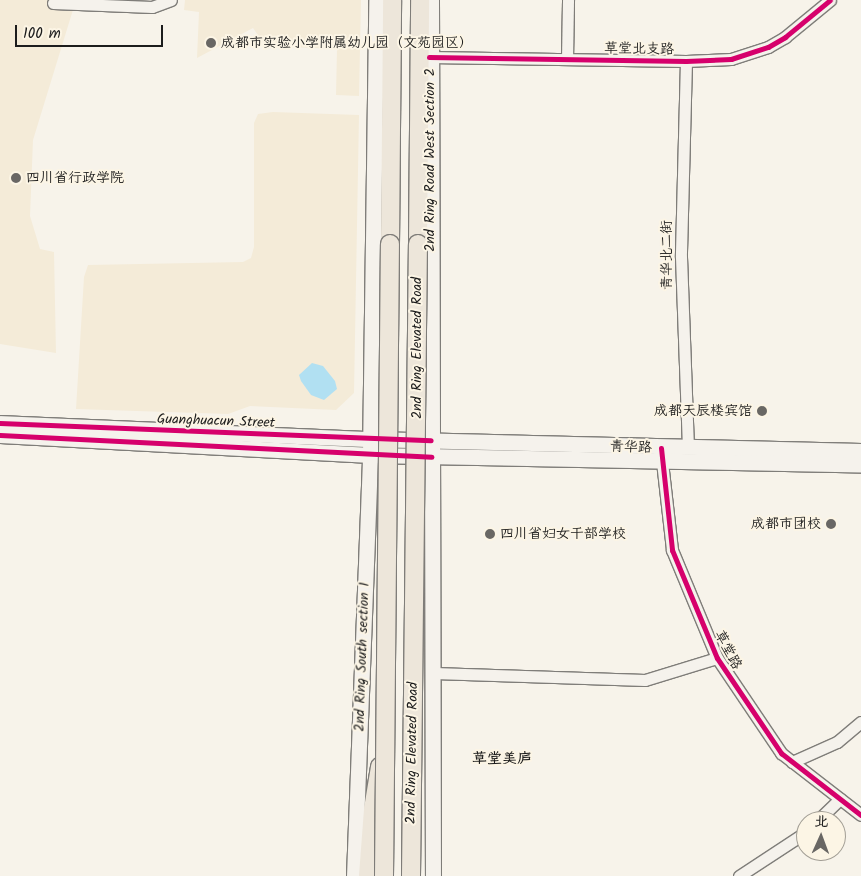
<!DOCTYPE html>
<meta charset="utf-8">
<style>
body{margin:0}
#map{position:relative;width:861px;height:876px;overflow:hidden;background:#f7f3ea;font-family:Kalam,"LXGW WenKai TC",sans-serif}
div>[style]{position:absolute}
.built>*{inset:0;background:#f4ebd8}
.water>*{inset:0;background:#b1e0f2}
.roads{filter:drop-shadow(1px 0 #7f7d79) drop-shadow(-1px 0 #7f7d79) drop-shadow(0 1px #7f7d79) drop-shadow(0 -1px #7f7d79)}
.minor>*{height:11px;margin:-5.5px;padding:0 5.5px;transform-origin:5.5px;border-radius:5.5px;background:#f5f2ec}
.secondary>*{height:15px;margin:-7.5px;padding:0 7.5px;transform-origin:7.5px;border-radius:7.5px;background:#f5f2ec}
.trunk>*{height:18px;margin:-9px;padding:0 9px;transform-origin:9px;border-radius:9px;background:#ede6da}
.bridges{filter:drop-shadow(1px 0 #7f7d79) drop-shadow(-1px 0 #7f7d79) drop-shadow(0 1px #7f7d79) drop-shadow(0 -1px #7f7d79)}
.trunk-bridge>*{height:18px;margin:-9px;padding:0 9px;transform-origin:9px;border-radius:9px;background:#ede6da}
.cycleway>*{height:5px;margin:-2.5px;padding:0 2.5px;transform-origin:2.5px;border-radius:2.5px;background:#d6006c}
.dots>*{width:14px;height:14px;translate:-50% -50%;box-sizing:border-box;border:2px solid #fcf5e5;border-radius:50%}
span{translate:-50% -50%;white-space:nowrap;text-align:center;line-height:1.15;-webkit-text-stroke:4px #fcf5e5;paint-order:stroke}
.poi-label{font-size:14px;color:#1c1c1c}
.left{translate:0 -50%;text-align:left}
.right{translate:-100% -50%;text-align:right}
.street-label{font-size:14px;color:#1c1c1c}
.neighbourhood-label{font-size:15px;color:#1c1c1c;font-weight:700}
.north{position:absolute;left:796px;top:811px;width:50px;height:50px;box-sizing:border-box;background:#fcf5e5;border:1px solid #a29e95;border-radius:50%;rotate:2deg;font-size:14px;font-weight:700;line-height:20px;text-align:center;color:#1c1c1c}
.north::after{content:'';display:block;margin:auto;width:18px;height:22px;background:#696764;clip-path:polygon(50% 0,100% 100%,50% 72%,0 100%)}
.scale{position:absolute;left:15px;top:25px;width:148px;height:22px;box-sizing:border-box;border:2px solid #1c1c1c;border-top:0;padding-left:6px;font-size:15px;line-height:18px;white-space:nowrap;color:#1c1c1c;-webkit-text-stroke:4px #fcf5e5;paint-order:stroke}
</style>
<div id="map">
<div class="built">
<i style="clip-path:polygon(0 0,76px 0,33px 140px,30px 216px,40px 249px,54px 252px,56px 353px,0 344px)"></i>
<i style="clip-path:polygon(185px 0,361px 0,359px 96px,336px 95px,337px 49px,266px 46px,253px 28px,197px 58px,199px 12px,184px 10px)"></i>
<i style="clip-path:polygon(273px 112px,359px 115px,354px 393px,336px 410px,250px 406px,228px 414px,76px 409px,84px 277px,88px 265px,243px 262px,251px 258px,254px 247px,254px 123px,258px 114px)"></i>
</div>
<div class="water">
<i style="clip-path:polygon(312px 363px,323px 366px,335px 381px,337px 389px,324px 400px,311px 395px,301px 381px,299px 375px)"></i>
</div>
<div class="roads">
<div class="minor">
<i style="left:53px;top:3px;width:99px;rotate:2.3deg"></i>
<i style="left:152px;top:7px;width:20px;rotate:-20deg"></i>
<i style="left:429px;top:57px;width:257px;rotate:0.9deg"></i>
<i style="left:686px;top:61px;width:45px;rotate:-2.5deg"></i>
<i style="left:731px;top:59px;width:39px;rotate:-18deg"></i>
<i style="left:768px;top:47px;width:20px;rotate:-30deg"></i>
<i style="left:785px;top:37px;width:58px;rotate:-39.4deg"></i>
<i style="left:567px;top:59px;width:59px;rotate:-89deg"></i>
<i style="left:686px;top:61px;width:196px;rotate:91.5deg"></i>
<i style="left:681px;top:257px;width:191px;rotate:87.9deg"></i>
<i style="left:661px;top:453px;width:98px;rotate:83.5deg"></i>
<i style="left:672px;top:550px;width:117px;rotate:67.4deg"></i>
<i style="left:717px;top:658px;width:115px;rotate:56deg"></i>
<i style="left:781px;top:753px;width:101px;rotate:37.8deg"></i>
<i style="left:434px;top:673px;width:211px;rotate:1.9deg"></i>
<i style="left:645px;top:680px;width:75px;rotate:-17deg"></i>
<i style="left:792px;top:762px;width:49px;rotate:-24deg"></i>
<i style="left:837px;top:742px;width:31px;rotate:-40deg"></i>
<i style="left:817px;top:821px;width:32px;rotate:-44deg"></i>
<i style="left:739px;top:876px;width:80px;rotate:-33.3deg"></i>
</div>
<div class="secondary">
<i style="left:431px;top:0;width:876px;rotate:89.87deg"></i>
<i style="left:0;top:423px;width:370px;rotate:2.5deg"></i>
<i style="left:370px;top:439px;width:491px;rotate:1.4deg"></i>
<i style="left:0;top:435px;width:371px;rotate:3.1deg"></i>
<i style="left:370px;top:455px;width:491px;rotate:1.1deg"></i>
<i style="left:354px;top:876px;width:421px;rotate:-87.8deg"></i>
<i style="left:370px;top:455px;width:455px;rotate:-89.2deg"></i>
</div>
<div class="trunk">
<i style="left:390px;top:244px;width:244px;rotate:-89.5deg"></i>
<i style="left:418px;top:244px;width:244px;rotate:-89.5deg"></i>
<i style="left:368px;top:876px;width:67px;rotate:-85.7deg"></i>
<i style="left:373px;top:809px;width:43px;rotate:-80.5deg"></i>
</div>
</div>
<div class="bridges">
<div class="trunk-bridge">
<i style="left:384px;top:876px;width:632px;rotate:-89.46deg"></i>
<i style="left:411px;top:876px;width:632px;rotate:-89.37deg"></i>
</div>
</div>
<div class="cycleway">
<i style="left:429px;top:57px;width:257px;rotate:0.9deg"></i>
<i style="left:686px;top:61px;width:45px;rotate:-2.5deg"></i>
<i style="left:731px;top:59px;width:39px;rotate:-18deg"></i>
<i style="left:768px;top:47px;width:20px;rotate:-30deg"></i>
<i style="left:785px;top:37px;width:58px;rotate:-39.4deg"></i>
<i style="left:0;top:423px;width:431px;rotate:2.3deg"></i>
<i style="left:0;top:435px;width:432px;rotate:2.9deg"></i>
<i style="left:661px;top:448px;width:103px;rotate:83.8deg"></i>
<i style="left:672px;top:550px;width:117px;rotate:67.4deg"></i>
<i style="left:717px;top:658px;width:115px;rotate:56deg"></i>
<i style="left:781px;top:753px;width:101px;rotate:37.8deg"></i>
</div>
<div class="dots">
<i style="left:211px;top:43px;background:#696764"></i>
<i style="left:16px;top:178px;background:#696764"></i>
<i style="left:762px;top:411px;background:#696764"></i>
<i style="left:831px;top:524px;background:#696764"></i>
<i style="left:490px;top:534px;background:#696764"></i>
</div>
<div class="poi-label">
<span class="left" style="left:221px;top:43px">成都市实验小学附属幼儿园（文苑园区）</span>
<span class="left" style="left:26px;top:178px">四川省行政学院</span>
<span class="right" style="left:752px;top:411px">成都天辰楼宾馆</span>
<span class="right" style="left:821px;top:524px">成都市团校</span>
<span class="left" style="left:500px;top:534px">四川省妇女干部学校</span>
</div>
<div class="street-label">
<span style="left:639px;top:49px;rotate:1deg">草堂北支路</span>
<span style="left:430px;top:160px;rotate:-90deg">2nd Ring Road West Section 2</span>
<span style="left:667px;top:255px;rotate:-90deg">青华北二街</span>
<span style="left:417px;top:348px;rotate:-90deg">2nd Ring Elevated Road</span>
<span style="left:216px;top:421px;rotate:2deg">Guanghuacun Street</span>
<span style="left:631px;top:447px;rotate:2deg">青华路</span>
<span style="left:728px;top:650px;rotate:62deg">草堂路</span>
<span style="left:362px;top:657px;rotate:-88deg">2nd Ring South section 1</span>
<span style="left:412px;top:753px;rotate:-89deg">2nd Ring Elevated Road</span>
</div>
<div class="neighbourhood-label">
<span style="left:502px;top:760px">草堂美庐</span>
</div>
<div class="north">北</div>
<div class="scale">100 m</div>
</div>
